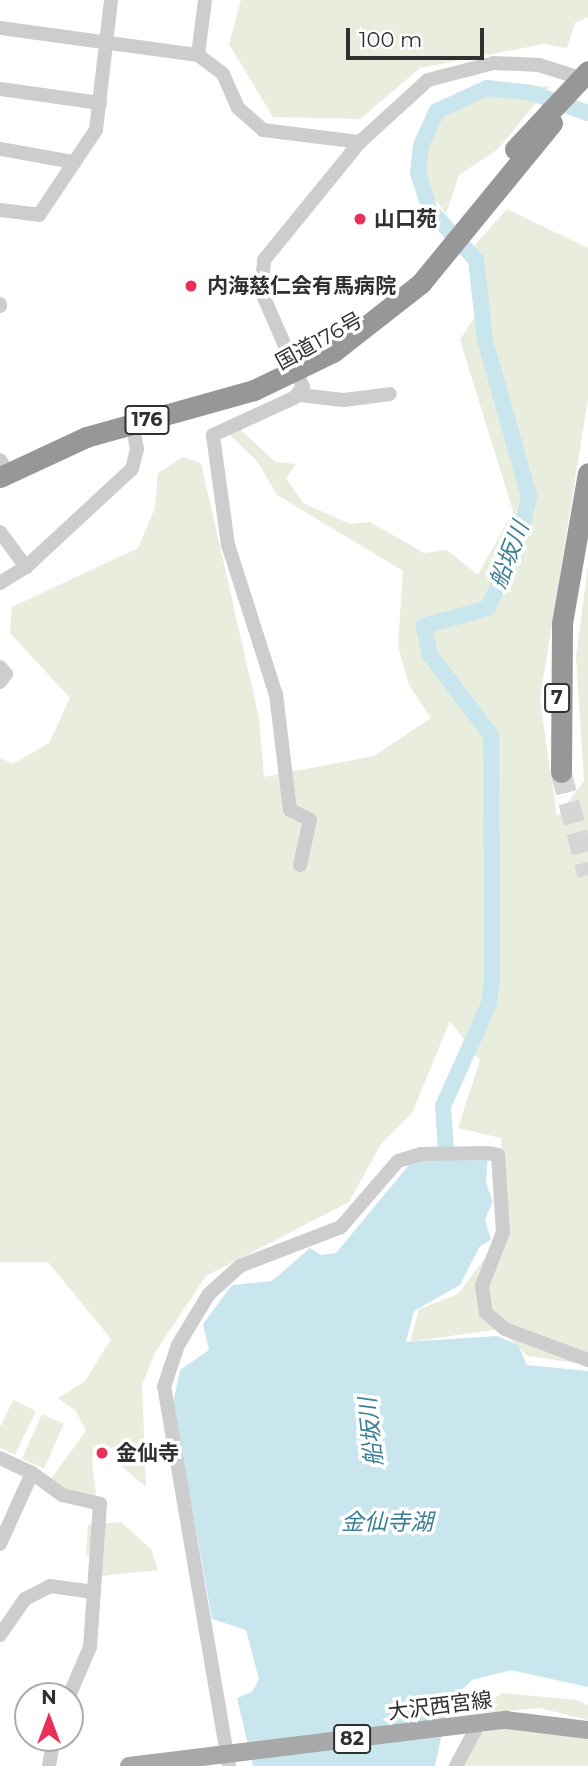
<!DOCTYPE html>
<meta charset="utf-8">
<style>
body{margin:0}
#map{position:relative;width:588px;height:1766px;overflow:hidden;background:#fff;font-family:Montserrat,"Noto Sans JP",sans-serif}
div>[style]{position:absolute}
.green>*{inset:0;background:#e8eddd;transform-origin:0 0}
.water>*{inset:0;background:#c9e5ed}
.river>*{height:16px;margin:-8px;padding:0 8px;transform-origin:8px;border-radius:8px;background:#c9e5ed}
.highway-tunnel>*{height:21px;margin-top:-10.5px;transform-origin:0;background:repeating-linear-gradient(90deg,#d6d6d6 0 21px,transparent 0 31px)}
.minor>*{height:14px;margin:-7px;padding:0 7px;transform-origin:7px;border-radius:7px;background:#cdcdcd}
.major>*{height:18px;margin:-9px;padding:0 9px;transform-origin:9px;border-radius:9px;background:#a8a8a8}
.highway>*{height:21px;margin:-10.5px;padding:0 10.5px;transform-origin:10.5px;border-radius:10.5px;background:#979797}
.highway-bridge>*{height:21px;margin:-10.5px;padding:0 10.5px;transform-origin:10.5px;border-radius:10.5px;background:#979797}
.dots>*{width:19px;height:19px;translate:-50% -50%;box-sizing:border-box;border:4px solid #fff;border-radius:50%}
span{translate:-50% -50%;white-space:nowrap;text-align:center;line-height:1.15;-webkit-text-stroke:7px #fff;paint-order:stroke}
.shield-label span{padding:2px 5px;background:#fff;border:2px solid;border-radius:5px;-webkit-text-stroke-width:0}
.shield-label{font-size:19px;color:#303030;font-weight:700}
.poi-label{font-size:21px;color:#303030;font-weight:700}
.left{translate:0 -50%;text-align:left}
.street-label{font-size:21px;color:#303030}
.water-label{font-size:23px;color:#3b7f95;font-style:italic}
.north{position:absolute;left:14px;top:1682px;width:70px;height:70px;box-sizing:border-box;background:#fff;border:2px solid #acacac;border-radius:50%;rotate:0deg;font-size:19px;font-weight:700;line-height:28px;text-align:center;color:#303030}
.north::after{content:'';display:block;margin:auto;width:24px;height:32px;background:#ea2f58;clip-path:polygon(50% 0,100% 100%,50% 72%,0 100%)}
.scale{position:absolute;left:346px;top:28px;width:138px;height:32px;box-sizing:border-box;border:4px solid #303030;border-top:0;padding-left:9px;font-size:21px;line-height:24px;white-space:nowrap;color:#303030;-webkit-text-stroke:5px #fff;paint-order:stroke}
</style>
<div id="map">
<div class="green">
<i style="clip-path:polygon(241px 0,588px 0,588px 17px,575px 23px,567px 48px,544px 44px,420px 68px,360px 119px,273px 117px,229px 44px)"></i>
<i style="clip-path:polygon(487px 86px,550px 86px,497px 150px,459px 175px,446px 214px,425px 185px,424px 140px,445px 109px)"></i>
<i style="clip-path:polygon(507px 209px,588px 248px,588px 399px,540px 699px,557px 817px,584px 781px,576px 657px,588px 566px,588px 1365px,528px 1356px,499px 1329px,410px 1342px,419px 1309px,458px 1294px,496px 1243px,504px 1185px,501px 1138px,458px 1128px,480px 1060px,450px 1021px,412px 1113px,381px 1144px,349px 1202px,206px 1276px,156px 1351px,142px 1384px,146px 1487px,115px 1461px,116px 1449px,100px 1446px,92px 1460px,96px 1496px,68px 1490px,50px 1480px,86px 1431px,76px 1411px,58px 1398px,85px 1381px,111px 1339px,48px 1262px,0 1262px,0 758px,13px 764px,49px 743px,70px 698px,10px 633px,12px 607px,138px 548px,155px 508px,158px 473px,183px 457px,201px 463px,259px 718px,264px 777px,374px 756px,431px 718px,409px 685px,398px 646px,403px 571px,277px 495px,258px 462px,229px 434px,240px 429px,275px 462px,296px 464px,286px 478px,303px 503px,350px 524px,370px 522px,424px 553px,447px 550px,478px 575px,513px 511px,460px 340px,486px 298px,474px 246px)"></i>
<i style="clip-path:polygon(13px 1400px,36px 1411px,15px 1455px,0 1448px,0 1427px)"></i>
<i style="left:42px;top:1414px;width:24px;height:49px;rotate:24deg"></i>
<i style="clip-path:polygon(121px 1522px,151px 1549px,158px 1570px,102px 1576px,101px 1557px,86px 1555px,88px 1525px)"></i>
<i style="clip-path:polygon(503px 1693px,576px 1700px,588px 1705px,588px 1720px,540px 1708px,466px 1714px)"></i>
<i style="clip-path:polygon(510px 1727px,588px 1738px,588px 1766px,460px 1766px,477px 1733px)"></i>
</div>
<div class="water">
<i style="clip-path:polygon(488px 1156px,486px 1183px,493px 1202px,485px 1220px,491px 1240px,480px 1246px,460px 1285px,414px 1311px,406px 1342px,497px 1336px,518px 1345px,527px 1365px,588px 1371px,588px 1687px,511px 1670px,472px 1680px,448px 1704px,435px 1766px,253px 1766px,237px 1698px,252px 1692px,259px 1679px,246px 1630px,212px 1619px,173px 1403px,180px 1370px,209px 1350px,203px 1324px,232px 1285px,272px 1281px,310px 1248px,321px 1255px,336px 1253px,413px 1160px)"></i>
</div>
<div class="river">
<i style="left:446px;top:1149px;width:43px;rotate:-94deg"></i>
<i style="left:443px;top:1106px;width:112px;rotate:-65.7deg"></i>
<i style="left:489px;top:1004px;width:26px;rotate:-83deg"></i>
<i style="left:492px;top:978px;width:243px;rotate:-90.2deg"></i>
<i style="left:491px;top:735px;width:101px;rotate:-127.3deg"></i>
<i style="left:430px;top:655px;width:30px;rotate:-102deg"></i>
<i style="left:424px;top:626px;width:66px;rotate:-15.7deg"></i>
<i style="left:488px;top:608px;width:77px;rotate:-65.4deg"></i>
<i style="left:520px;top:538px;width:43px;rotate:-77.9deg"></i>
<i style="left:529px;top:496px;width:162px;rotate:-105.8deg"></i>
<i style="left:485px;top:340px;width:81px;rotate:-96.4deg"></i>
<i style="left:476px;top:260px;width:68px;rotate:-132.6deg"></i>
<i style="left:430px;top:210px;width:39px;rotate:-108deg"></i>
<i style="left:418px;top:173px;width:28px;rotate:-84deg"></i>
<i style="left:421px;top:145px;width:38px;rotate:-65deg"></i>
<i style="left:437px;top:111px;width:55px;rotate:-24.7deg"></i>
<i style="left:487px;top:88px;width:45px;rotate:6.3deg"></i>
<i style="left:532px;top:93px;width:59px;rotate:19.7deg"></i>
</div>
<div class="highway-tunnel">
<i style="left:561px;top:772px;width:106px;rotate:75.3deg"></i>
</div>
<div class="minor">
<i style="left:0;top:28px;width:200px;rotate:7.8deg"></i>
<i style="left:198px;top:55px;width:31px;rotate:37deg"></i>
<i style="left:223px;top:74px;width:37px;rotate:66deg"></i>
<i style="left:238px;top:108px;width:33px;rotate:41deg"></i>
<i style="left:263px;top:130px;width:98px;rotate:7.1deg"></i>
<i style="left:198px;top:55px;width:55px;rotate:-82.7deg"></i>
<i style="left:0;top:89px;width:101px;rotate:8deg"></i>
<i style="left:0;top:149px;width:75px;rotate:10deg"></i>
<i style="left:0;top:210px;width:39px;rotate:7deg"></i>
<i style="left:39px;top:215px;width:102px;rotate:-56.2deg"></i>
<i style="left:96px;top:130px;width:131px;rotate:-83.4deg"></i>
<i style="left:0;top:304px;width:2px;rotate:90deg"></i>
<i style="left:299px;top:395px;width:45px;rotate:6.3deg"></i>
<i style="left:344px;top:400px;width:46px;rotate:-7.4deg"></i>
<i style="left:0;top:460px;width:4px;rotate:56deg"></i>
<i style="left:0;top:532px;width:44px;rotate:53.4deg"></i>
<i style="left:0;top:583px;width:31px;rotate:-32deg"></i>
<i style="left:26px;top:567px;width:144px;rotate:-42.8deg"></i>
<i style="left:132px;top:469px;width:21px;rotate:-76deg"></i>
<i style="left:137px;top:449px;width:25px;rotate:-101deg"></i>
<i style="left:0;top:667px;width:9px;rotate:49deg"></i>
<i style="left:6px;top:674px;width:10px;rotate:127deg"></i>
<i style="left:300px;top:865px;width:46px;rotate:-77.5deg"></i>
<i style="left:310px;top:820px;width:22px;rotate:-153deg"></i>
<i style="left:290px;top:810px;width:116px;rotate:-96.9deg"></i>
<i style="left:276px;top:695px;width:157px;rotate:-107.7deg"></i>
<i style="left:228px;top:545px;width:111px;rotate:-97.8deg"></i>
<i style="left:213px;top:435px;width:89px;rotate:-24.6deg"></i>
<i style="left:294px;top:398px;width:14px;rotate:-51deg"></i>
<i style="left:303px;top:387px;width:105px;rotate:-113.6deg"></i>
<i style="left:261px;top:291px;width:31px;rotate:-84deg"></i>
<i style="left:264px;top:260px;width:152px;rotate:-50.9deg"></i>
<i style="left:360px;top:142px;width:92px;rotate:-42.4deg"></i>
<i style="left:428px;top:80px;width:68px;rotate:-14.4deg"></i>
<i style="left:494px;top:63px;width:45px;rotate:2.5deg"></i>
<i style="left:539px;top:65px;width:50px;rotate:17.4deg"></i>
<i style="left:0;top:1458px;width:35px;rotate:25deg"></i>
<i style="left:32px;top:1473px;width:78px;rotate:114.3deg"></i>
<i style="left:32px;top:1473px;width:37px;rotate:36deg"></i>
<i style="left:62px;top:1495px;width:39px;rotate:13deg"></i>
<i style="left:100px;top:1504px;width:143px;rotate:94deg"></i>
<i style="left:90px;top:1647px;width:53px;rotate:113.2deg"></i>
<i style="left:0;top:1635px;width:44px;rotate:-55.2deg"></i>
<i style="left:25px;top:1599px;width:28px;rotate:-27deg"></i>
<i style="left:50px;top:1586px;width:44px;rotate:7.8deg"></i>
<i style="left:49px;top:1766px;width:28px;rotate:-80deg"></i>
<i style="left:229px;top:1766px;width:385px;rotate:-99.7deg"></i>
<i style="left:164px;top:1387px;width:44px;rotate:-71.6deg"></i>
<i style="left:178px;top:1345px;width:60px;rotate:-58.7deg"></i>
<i style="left:209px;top:1294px;width:42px;rotate:-42.1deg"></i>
<i style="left:240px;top:1266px;width:108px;rotate:-21.1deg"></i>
<i style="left:341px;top:1227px;width:87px;rotate:-49.2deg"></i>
<i style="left:398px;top:1161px;width:24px;rotate:-17deg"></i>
<i style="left:421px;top:1154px;width:66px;rotate:-0.9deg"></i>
<i style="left:487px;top:1153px;width:11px;rotate:10deg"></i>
<i style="left:498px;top:1155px;width:77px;rotate:86.3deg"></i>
<i style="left:503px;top:1232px;width:58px;rotate:111.3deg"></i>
<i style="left:482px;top:1286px;width:27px;rotate:82deg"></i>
<i style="left:486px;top:1313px;width:25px;rotate:40deg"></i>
<i style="left:505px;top:1329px;width:89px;rotate:20.5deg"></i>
<i style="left:456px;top:1766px;width:47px;rotate:-61.8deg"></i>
</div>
<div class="major">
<i style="left:129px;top:1766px;width:380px;rotate:-7deg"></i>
<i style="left:506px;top:1720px;width:83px;rotate:7deg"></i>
</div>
<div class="highway">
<i style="left:0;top:477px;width:95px;rotate:-24.9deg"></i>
<i style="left:86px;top:437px;width:174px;rotate:-15.6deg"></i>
<i style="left:254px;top:390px;width:88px;rotate:-25.7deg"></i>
<i style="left:333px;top:352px;width:112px;rotate:-38.1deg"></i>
<i style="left:421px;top:283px;width:207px;rotate:-50.7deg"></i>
<i style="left:561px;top:772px;width:149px;rotate:-89.6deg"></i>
<i style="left:562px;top:623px;width:152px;rotate:-80.2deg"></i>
</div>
<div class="highway-bridge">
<i style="left:515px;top:149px;width:107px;rotate:-46.9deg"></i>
</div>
<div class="dots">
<i style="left:360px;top:219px;background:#ea2f58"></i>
<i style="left:191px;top:286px;background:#ea2f58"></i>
<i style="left:102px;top:1453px;background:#ea2f58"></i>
</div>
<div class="shield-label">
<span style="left:147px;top:420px">176</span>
<span style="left:557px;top:698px">7</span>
<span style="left:352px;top:1739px">82</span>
</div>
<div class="poi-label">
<span class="left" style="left:374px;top:219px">山口苑</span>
<span class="left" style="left:207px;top:286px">内海慈仁会有馬病院</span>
<span class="left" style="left:116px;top:1453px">金仙寺</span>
</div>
<div class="street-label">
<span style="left:319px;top:341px;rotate:-29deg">国道176号</span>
<span style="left:440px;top:1706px;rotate:-7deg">大沢西宮線</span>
</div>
<div class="water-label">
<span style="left:509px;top:555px;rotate:-69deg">船坂川</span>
<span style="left:371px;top:1432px;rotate:-96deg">船坂川</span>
<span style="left:387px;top:1522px">金仙寺湖</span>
</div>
<div class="north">N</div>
<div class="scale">100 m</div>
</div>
